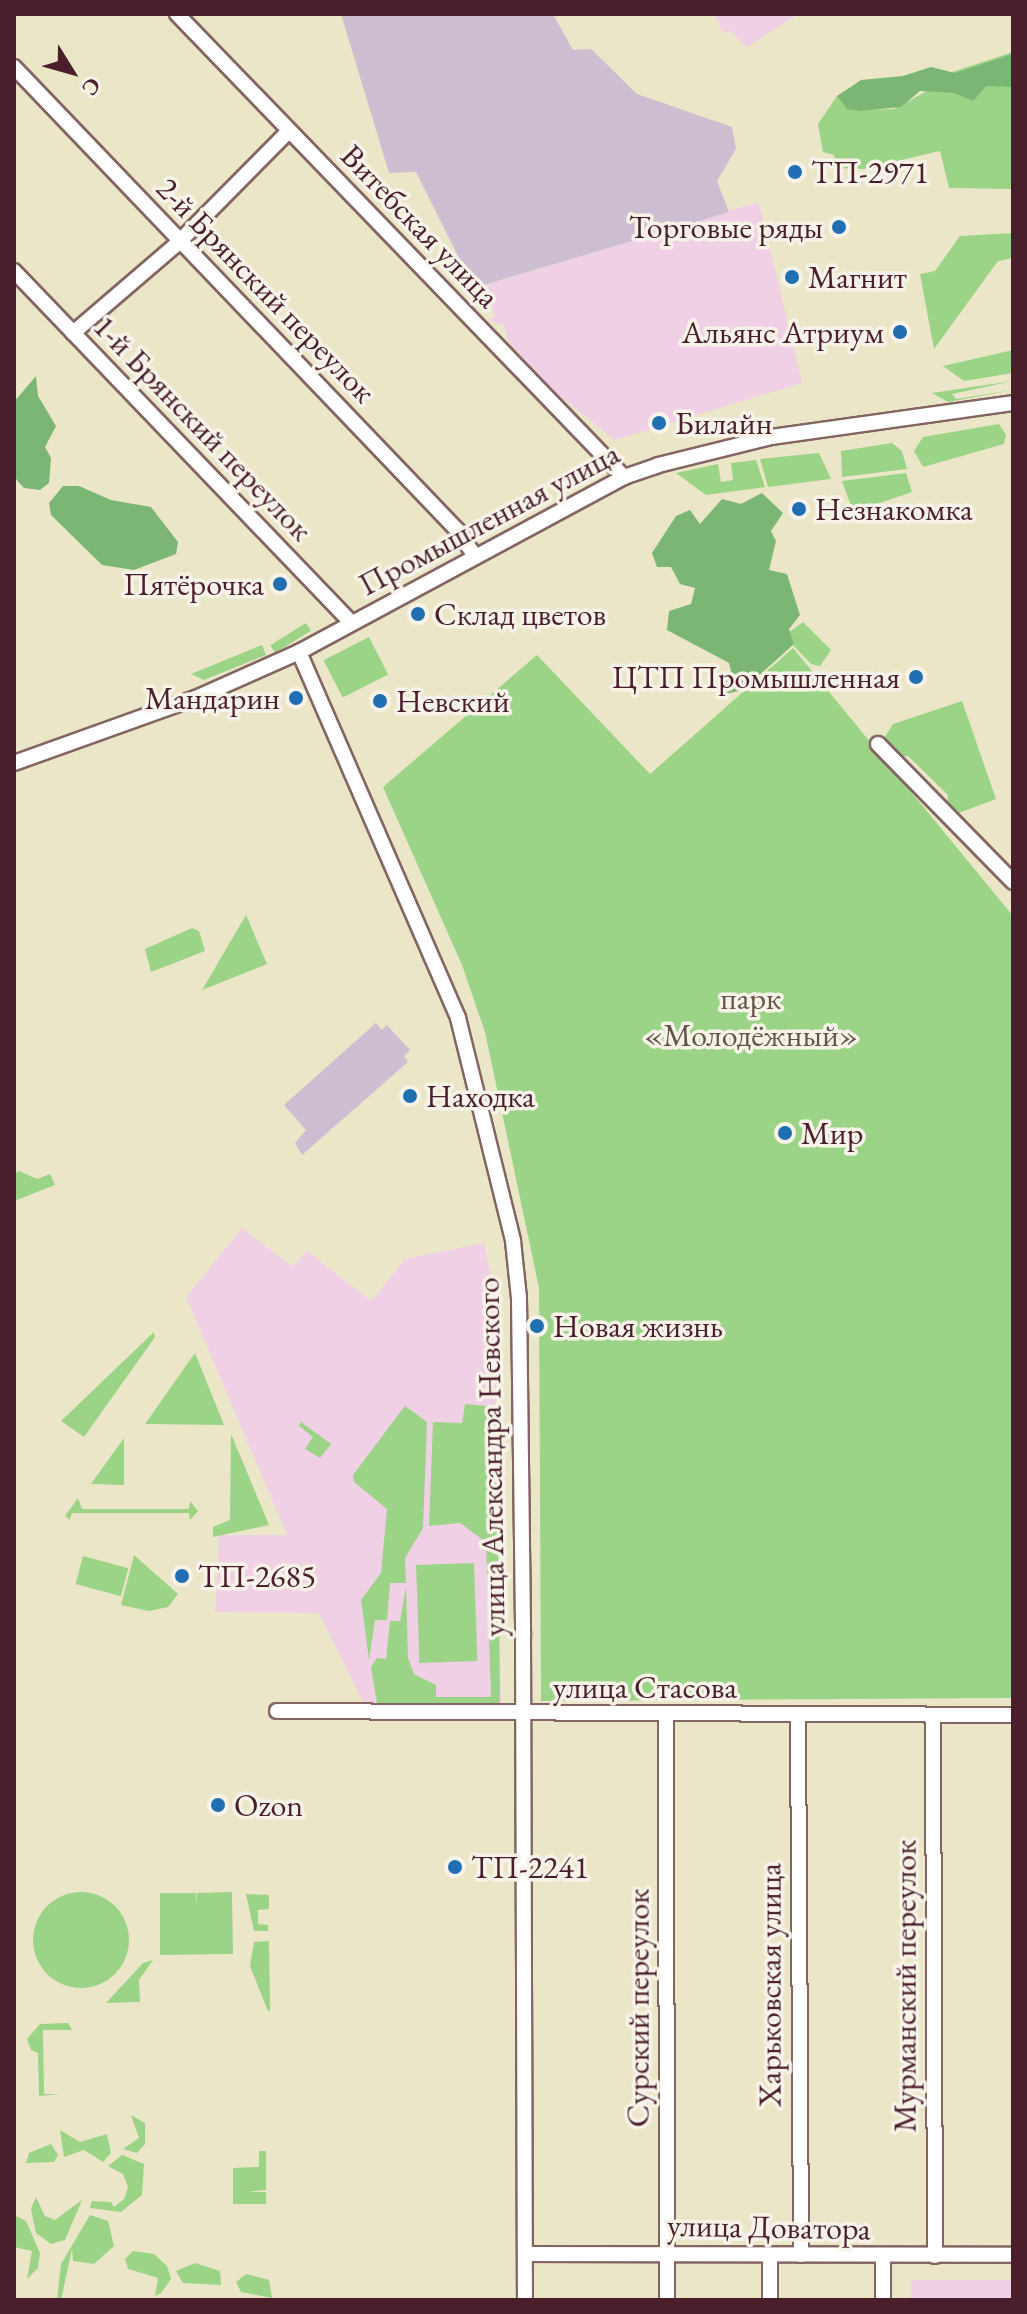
<!DOCTYPE html>
<meta charset="utf-8">
<style>
body{margin:0}
#map{position:relative;width:1027px;height:2314px;overflow:hidden;background:#ece6c9;font-family:"EB Garamond",serif}
div>[style]{position:absolute}
.built>*{inset:0;background:#f0d0e4;transform-origin:0 0}
.industrial>*{inset:0;background:#cebed1}
.green>*{inset:0;background:#9bd487;transform-origin:0 0}
.round{border-radius:50%}
.forest>*{inset:0;background:#7cb674}
.roads{filter:drop-shadow(2px 0 #836562) drop-shadow(-2px 0 #836562) drop-shadow(0 2px #836562) drop-shadow(0 -2px #836562)}
.minor>*{height:14px;margin:-7px;padding:0 7px;transform-origin:7px;border-radius:7px;background:#fff}
.dots>*{width:22px;height:22px;translate:-50% -50%;box-sizing:border-box;border:4px solid #f7f3e8;border-radius:50%}
span{translate:-50% -50%;white-space:nowrap;text-align:center;line-height:1.15;-webkit-text-stroke:7px #f7f3e8;paint-order:stroke}
.poi-label{font-size:32px;color:#4a1f2b}
.left{translate:0 -50%;text-align:left}
.right{translate:-100% -50%;text-align:right}
.street-label{font-size:32px;color:#4a1f2b}
.park-label{font-size:32px;color:#625547}
.frame{position:absolute;inset:0;border:16px solid #4a1f2b;pointer-events:none}
.north{position:absolute;left:32px;top:32px;width:80px;height:80px;-webkit-text-stroke:6px #f7f3e8;paint-order:stroke;rotate:127deg;font-size:22px;font-weight:700;line-height:32px;text-align:center;color:#4a1f2b}
.north::after{content:'';display:block;margin:auto;width:28px;height:36px;background:#4a1f2b;clip-path:polygon(50% 0,100% 100%,50% 72%,0 100%)}
</style>
<div id="map">
<div class="built">
<i style="clip-path:polygon(714px 14px,798px 14px,746px 48px,731px 31px,723px 33px)"></i>
<i style="clip-path:polygon(759px 202px,802px 383px,615px 440px,551px 389px,508px 341px,504px 325px,487px 320px,495px 317px,486px 285px)"></i>
<i style="clip-path:polygon(242px 1228px,293px 1267px,307px 1251px,371px 1301px,405px 1259px,484px 1243px,494px 1290px,501px 1706px,364px 1704px,319px 1613px,215px 1612px,219px 1535px,287px 1535px,186px 1297px)"></i>
<i style="left:911px;top:2280px;width:102px;height:20px"></i>
</div>
<div class="industrial">
<i style="clip-path:polygon(341px 14px,553px 14px,573px 50px,591px 49px,637px 94px,732px 127px,736px 149px,717px 181px,729px 212px,474px 288px,416px 172px,389px 173px)"></i>
<i style="clip-path:polygon(376px 1023px,382px 1030px,387px 1025px,410px 1050px,404px 1056px,408px 1062px,302px 1155px,295px 1143px,306px 1130px,284px 1105px)"></i>
</div>
<div class="green">
<i style="clip-path:polygon(1013px 52px,1013px 189px,949px 188px,940px 151px,863px 169px,837px 168px,834px 155px,823px 152px,818px 124px,837px 96px,852px 110px,894px 109px,927px 91px,925px 81px)"></i>
<i style="clip-path:polygon(1013px 233px,1013px 258px,998px 261px,934px 349px,920px 274px,935px 271px,960px 236px)"></i>
<i style="clip-path:polygon(1013px 350px,1013px 373px,964px 381px,943px 366px)"></i>
<i style="clip-path:polygon(1013px 381px,952px 394px,956px 399px,1013px 390px,948px 402px,932px 393px)"></i>
<i style="clip-path:polygon(999px 424px,1006px 435px,1004px 444px,923px 467px,914px 451px,923px 437px)"></i>
<i style="clip-path:polygon(892px 443px,902px 451px,907px 469px,842px 477px,841px 451px)"></i>
<i style="clip-path:polygon(819px 453px,831px 479px,768px 487px,760px 459px)"></i>
<i style="clip-path:polygon(756px 460px,765px 487px,706px 495px,676px 473px,718px 464px,721px 482px,733px 480px,731px 463px)"></i>
<i style="clip-path:polygon(906px 473px,912px 492px,853px 512px,842px 481px)"></i>
<i style="clip-path:polygon(803px 622px,831px 650px,820px 666px,811px 664px,788px 640px,788px 633px)"></i>
<i style="left:306px;top:623px;width:9px;height:42px;rotate:58deg"></i>
<i style="left:369px;top:637px;width:42px;height:51px;rotate:63deg"></i>
<i style="clip-path:polygon(262px 645px,266px 655px,204px 680px,191px 674px)"></i>
<i style="clip-path:polygon(793px 648px,1013px 916px,1013px 1698px,541px 1701px,539px 1288px,485px 1032px,462px 965px,383px 787px,537px 655px,650px 774px)"></i>
<i style="clip-path:polygon(962px 701px,996px 799px,956px 814px,947px 806px,948px 795px,908px 756px,898px 757px,883px 740px,893px 724px)"></i>
<i style="clip-path:polygon(246px 915px,267px 964px,202px 990px)"></i>
<i style="clip-path:polygon(192px 928px,199px 931px,205px 951px,151px 972px,145px 949px)"></i>
<i style="clip-path:polygon(19px 1171px,37px 1179px,50px 1174px,55px 1185px,14px 1201px,14px 1174px)"></i>
<i style="clip-path:polygon(154px 1332px,155px 1337px,84px 1437px,61px 1421px)"></i>
<i style="clip-path:polygon(195px 1353px,224px 1425px,145px 1424px)"></i>
<i style="clip-path:polygon(465px 1404px,497px 1407px,500px 1705px,377px 1703px,371px 1667px,377px 1658px,386px 1659px,390px 1621px,400px 1621px,406px 1587px,408px 1658px,414px 1674px,436px 1685px,436px 1697px,491px 1697px,486px 1542px,460px 1523px,429px 1526px,433px 1422px,462px 1423px)"></i>
<i style="clip-path:polygon(405px 1406px,427px 1422px,423px 1528px,405px 1558px,406px 1583px,390px 1583px,387px 1620px,375px 1620px,369px 1660px,361px 1600px,381px 1573px,387px 1509px,354px 1482px,353px 1475px)"></i>
<i style="clip-path:polygon(301px 1422px,331px 1444px,320px 1458px,305px 1449px,313px 1437px,299px 1426px)"></i>
<i style="clip-path:polygon(231px 1434px,269px 1525px,213px 1537px,213px 1527px,230px 1520px)"></i>
<i style="clip-path:polygon(124px 1438px,124px 1485px,91px 1484px)"></i>
<i style="clip-path:polygon(78px 1498px,82px 1509px,189px 1509px,190px 1501px,198px 1511px,190px 1520px,189px 1513px,72px 1513px,70px 1520px,65px 1516px)"></i>
<i style="clip-path:polygon(134px 1555px,178px 1594px,168px 1607px,149px 1611px,121px 1605px)"></i>
<i style="left:83px;top:1556px;width:47px;height:29px;rotate:15deg"></i>
<i style="left:474px;top:1563px;width:98px;height:58px;rotate:88deg"></i>
<i class="round" style="left:33px;top:1892px;width:96px;height:96px"></i>
<i style="clip-path:polygon(232px 1892px,233px 1954px,160px 1955px,160px 1893px,196px 1893px,196px 1905px,197px 1893px)"></i>
<i style="clip-path:polygon(246px 1894px,269px 1895px,269px 1909px,258px 1910px,258px 1924px,268px 1925px,268px 1931px,254px 1931px)"></i>
<i style="clip-path:polygon(269px 1941px,270px 2011px,268px 2011px,250px 1966px,254px 1942px)"></i>
<i style="clip-path:polygon(153px 1960px,139px 1980px,140px 2002px,106px 2003px,143px 1963px)"></i>
<i style="clip-path:polygon(68px 2023px,72px 2030px,43px 2030px,44px 2094px,59px 2094px,39px 2096px,38px 2053px,31px 2050px,27px 2039px,40px 2024px)"></i>
<i style="clip-path:polygon(131px 2115px,145px 2123px,145px 2144px,137px 2153px,123px 2149px,139px 2138px)"></i>
<i style="clip-path:polygon(60px 2130px,80px 2142px,107px 2134px,111px 2153px,103px 2162px,84px 2150px,64px 2157px)"></i>
<i style="clip-path:polygon(51px 2144px,58px 2155px,54px 2162px,26px 2163px,29px 2153px)"></i>
<i style="clip-path:polygon(259px 2151px,266px 2151px,266px 2190px,248px 2192px,266px 2192px,266px 2204px,233px 2204px,233px 2168px,259px 2167px)"></i>
<i style="clip-path:polygon(122px 2155px,144px 2164px,142px 2195px,121px 2212px,90px 2208px,92px 2201px,111px 2202px,114px 2207px,124px 2199px,128px 2187px,123px 2174px,108px 2166px)"></i>
<i style="clip-path:polygon(36px 2197px,45px 2216px,55px 2220px,82px 2200px,65px 2240px,51px 2244px,36px 2233px,31px 2209px)"></i>
<i style="clip-path:polygon(14px 2215px,26px 2221px,40px 2253px,38px 2268px,27px 2279px,32px 2251px,14px 2247px)"></i>
<i style="clip-path:polygon(90px 2215px,108px 2221px,114px 2246px,94px 2264px,73px 2261px,72px 2249px,61px 2300px,57px 2300px,61px 2264px)"></i>
<i style="clip-path:polygon(133px 2251px,154px 2254px,167px 2266px,171px 2279px,161px 2293px,155px 2296px,158px 2278px,128px 2269px,125px 2259px)"></i>
<i style="clip-path:polygon(195px 2263px,220px 2271px,221px 2285px,183px 2283px,176px 2271px)"></i>
<i style="clip-path:polygon(246px 2274px,269px 2280px,272px 2298px,241px 2292px,236px 2282px)"></i>
</div>
<div class="forest">
<i style="clip-path:polygon(1013px 54px,1013px 87px,986px 86px,973px 101px,954px 93px,920px 91px,901px 107px,860px 111px,847px 109px,837px 96px,861px 80px,903px 76px,931px 67px,955px 73px)"></i>
<i style="clip-path:polygon(36px 376px,38px 396px,56px 426px,45px 447px,51px 458px,49px 483px,40px 490px,24px 488px,14px 477px,14px 402px)"></i>
<i style="clip-path:polygon(63px 486px,79px 486px,111px 500px,151px 507px,178px 542px,176px 554px,134px 570px,102px 565px,51px 515px,49px 503px)"></i>
<i style="clip-path:polygon(762px 493px,783px 513px,771px 531px,776px 541px,769px 570px,787px 574px,800px 615px,789px 629px,794px 644px,743px 690px,725px 694px,720px 685px,732px 675px,729px 663px,667px 630px,669px 611px,691px 604px,695px 588px,680px 584px,671px 567px,657px 567px,652px 553px,676px 516px,690px 510px,700px 524px,722px 499px,741px 504px)"></i>
</div>
<div class="roads">
<div class="minor">
<i style="left:177px;top:14px;width:644px;rotate:46.01deg"></i>
<i style="left:14px;top:67px;width:642px;rotate:46.26deg"></i>
<i style="left:458px;top:531px;width:30px;rotate:56deg"></i>
<i style="left:14px;top:271px;width:488px;rotate:46.2deg"></i>
<i style="left:73px;top:333px;width:140px;rotate:-40.6deg"></i>
<i style="left:179px;top:242px;width:156px;rotate:-45.3deg"></i>
<i style="left:299px;top:652px;width:399px;rotate:66.5deg"></i>
<i style="left:458px;top:1018px;width:230px;rotate:76.1deg"></i>
<i style="left:513px;top:1241px;width:57px;rotate:84deg"></i>
<i style="left:519px;top:1298px;width:339px;rotate:89.3deg"></i>
<i style="left:523px;top:1637px;width:663px;rotate:89.83deg"></i>
<i style="left:878px;top:744px;width:193px;rotate:45.6deg"></i>
<i style="left:14px;top:763px;width:195px;rotate:-19.7deg"></i>
<i style="left:198px;top:697px;width:111px;rotate:-24deg"></i>
<i style="left:299px;top:652px;width:369px;rotate:-28.3deg"></i>
<i style="left:624px;top:477px;width:36px;rotate:-19deg"></i>
<i style="left:658px;top:465px;width:116px;rotate:-13.9deg"></i>
<i style="left:771px;top:437px;width:244px;rotate:-8deg"></i>
<i style="left:277px;top:1711px;width:736px;rotate:0.31deg"></i>
<i style="left:666px;top:1715px;width:585px;rotate:89.9deg"></i>
<i style="left:798px;top:1715px;width:540px;rotate:89.68deg"></i>
<i style="left:933px;top:1715px;width:541px;rotate:89.79deg"></i>
<i style="left:525px;top:2254px;width:488px;rotate:0.1deg"></i>
<i style="left:770px;top:2256px;width:44px;rotate:90deg"></i>
<i style="left:883px;top:2256px;width:44px;rotate:90deg"></i>
</div>
</div>
<div class="dots">
<i style="left:795px;top:172px;background:#1f6fb2"></i>
<i style="left:839px;top:227px;background:#1f6fb2"></i>
<i style="left:792px;top:277px;background:#1f6fb2"></i>
<i style="left:900px;top:332px;background:#1f6fb2"></i>
<i style="left:659px;top:423px;background:#1f6fb2"></i>
<i style="left:799px;top:509px;background:#1f6fb2"></i>
<i style="left:280px;top:584px;background:#1f6fb2"></i>
<i style="left:418px;top:614px;background:#1f6fb2"></i>
<i style="left:916px;top:677px;background:#1f6fb2"></i>
<i style="left:296px;top:698px;background:#1f6fb2"></i>
<i style="left:380px;top:701px;background:#1f6fb2"></i>
<i style="left:410px;top:1096px;background:#1f6fb2"></i>
<i style="left:785px;top:1133px;background:#1f6fb2"></i>
<i style="left:537px;top:1326px;background:#1f6fb2"></i>
<i style="left:182px;top:1576px;background:#1f6fb2"></i>
<i style="left:218px;top:1805px;background:#1f6fb2"></i>
<i style="left:455px;top:1867px;background:#1f6fb2"></i>
</div>
<div class="poi-label">
<span class="left" style="left:811px;top:172px">ТП-2971</span>
<span class="right" style="left:823px;top:227px">Торговые ряды</span>
<span class="left" style="left:808px;top:277px">Магнит</span>
<span class="right" style="left:884px;top:332px">Альянс Атриум</span>
<span class="left" style="left:675px;top:423px">Билайн</span>
<span class="left" style="left:815px;top:509px">Незнакомка</span>
<span class="right" style="left:264px;top:584px">Пятёрочка</span>
<span class="left" style="left:434px;top:614px">Склад цветов</span>
<span class="right" style="left:900px;top:677px">ЦТП Промышленная</span>
<span class="right" style="left:280px;top:698px">Мандарин</span>
<span class="left" style="left:396px;top:701px">Невский</span>
<span class="left" style="left:426px;top:1096px">Находка</span>
<span class="left" style="left:801px;top:1133px">Мир</span>
<span class="left" style="left:553px;top:1326px">Новая жизнь</span>
<span class="left" style="left:198px;top:1576px">ТП-2685</span>
<span class="left" style="left:234px;top:1805px">Ozon</span>
<span class="left" style="left:471px;top:1867px">ТП-2241</span>
</div>
<div class="street-label">
<span style="left:420px;top:226px;rotate:46deg">Витебская улица</span>
<span style="left:266px;top:290px;rotate:46deg">2-й Брянский переулок</span>
<span style="left:203px;top:428px;rotate:46deg">1-й Брянский переулок</span>
<span style="left:489px;top:519px;rotate:-28deg">Промышленная улица</span>
<span style="left:491px;top:1457px;rotate:-91deg">улица Александра Невского</span>
<span style="left:645px;top:1687px">улица Стасова</span>
<span style="left:770px;top:1985px;rotate:-90deg">Харьковская улица</span>
<span style="left:905px;top:1986px;rotate:-90deg">Мурманский переулок</span>
<span style="left:638px;top:2008px;rotate:-90deg">Сурский переулок</span>
<span style="left:769px;top:2227px;rotate:1deg">улица Доватора</span>
</div>
<div class="park-label">
<span style="left:751px;top:1017px">парк<br>«Молодёжный»</span>
</div>
<div class="frame"></div>
<div class="north">С</div>
</div>
